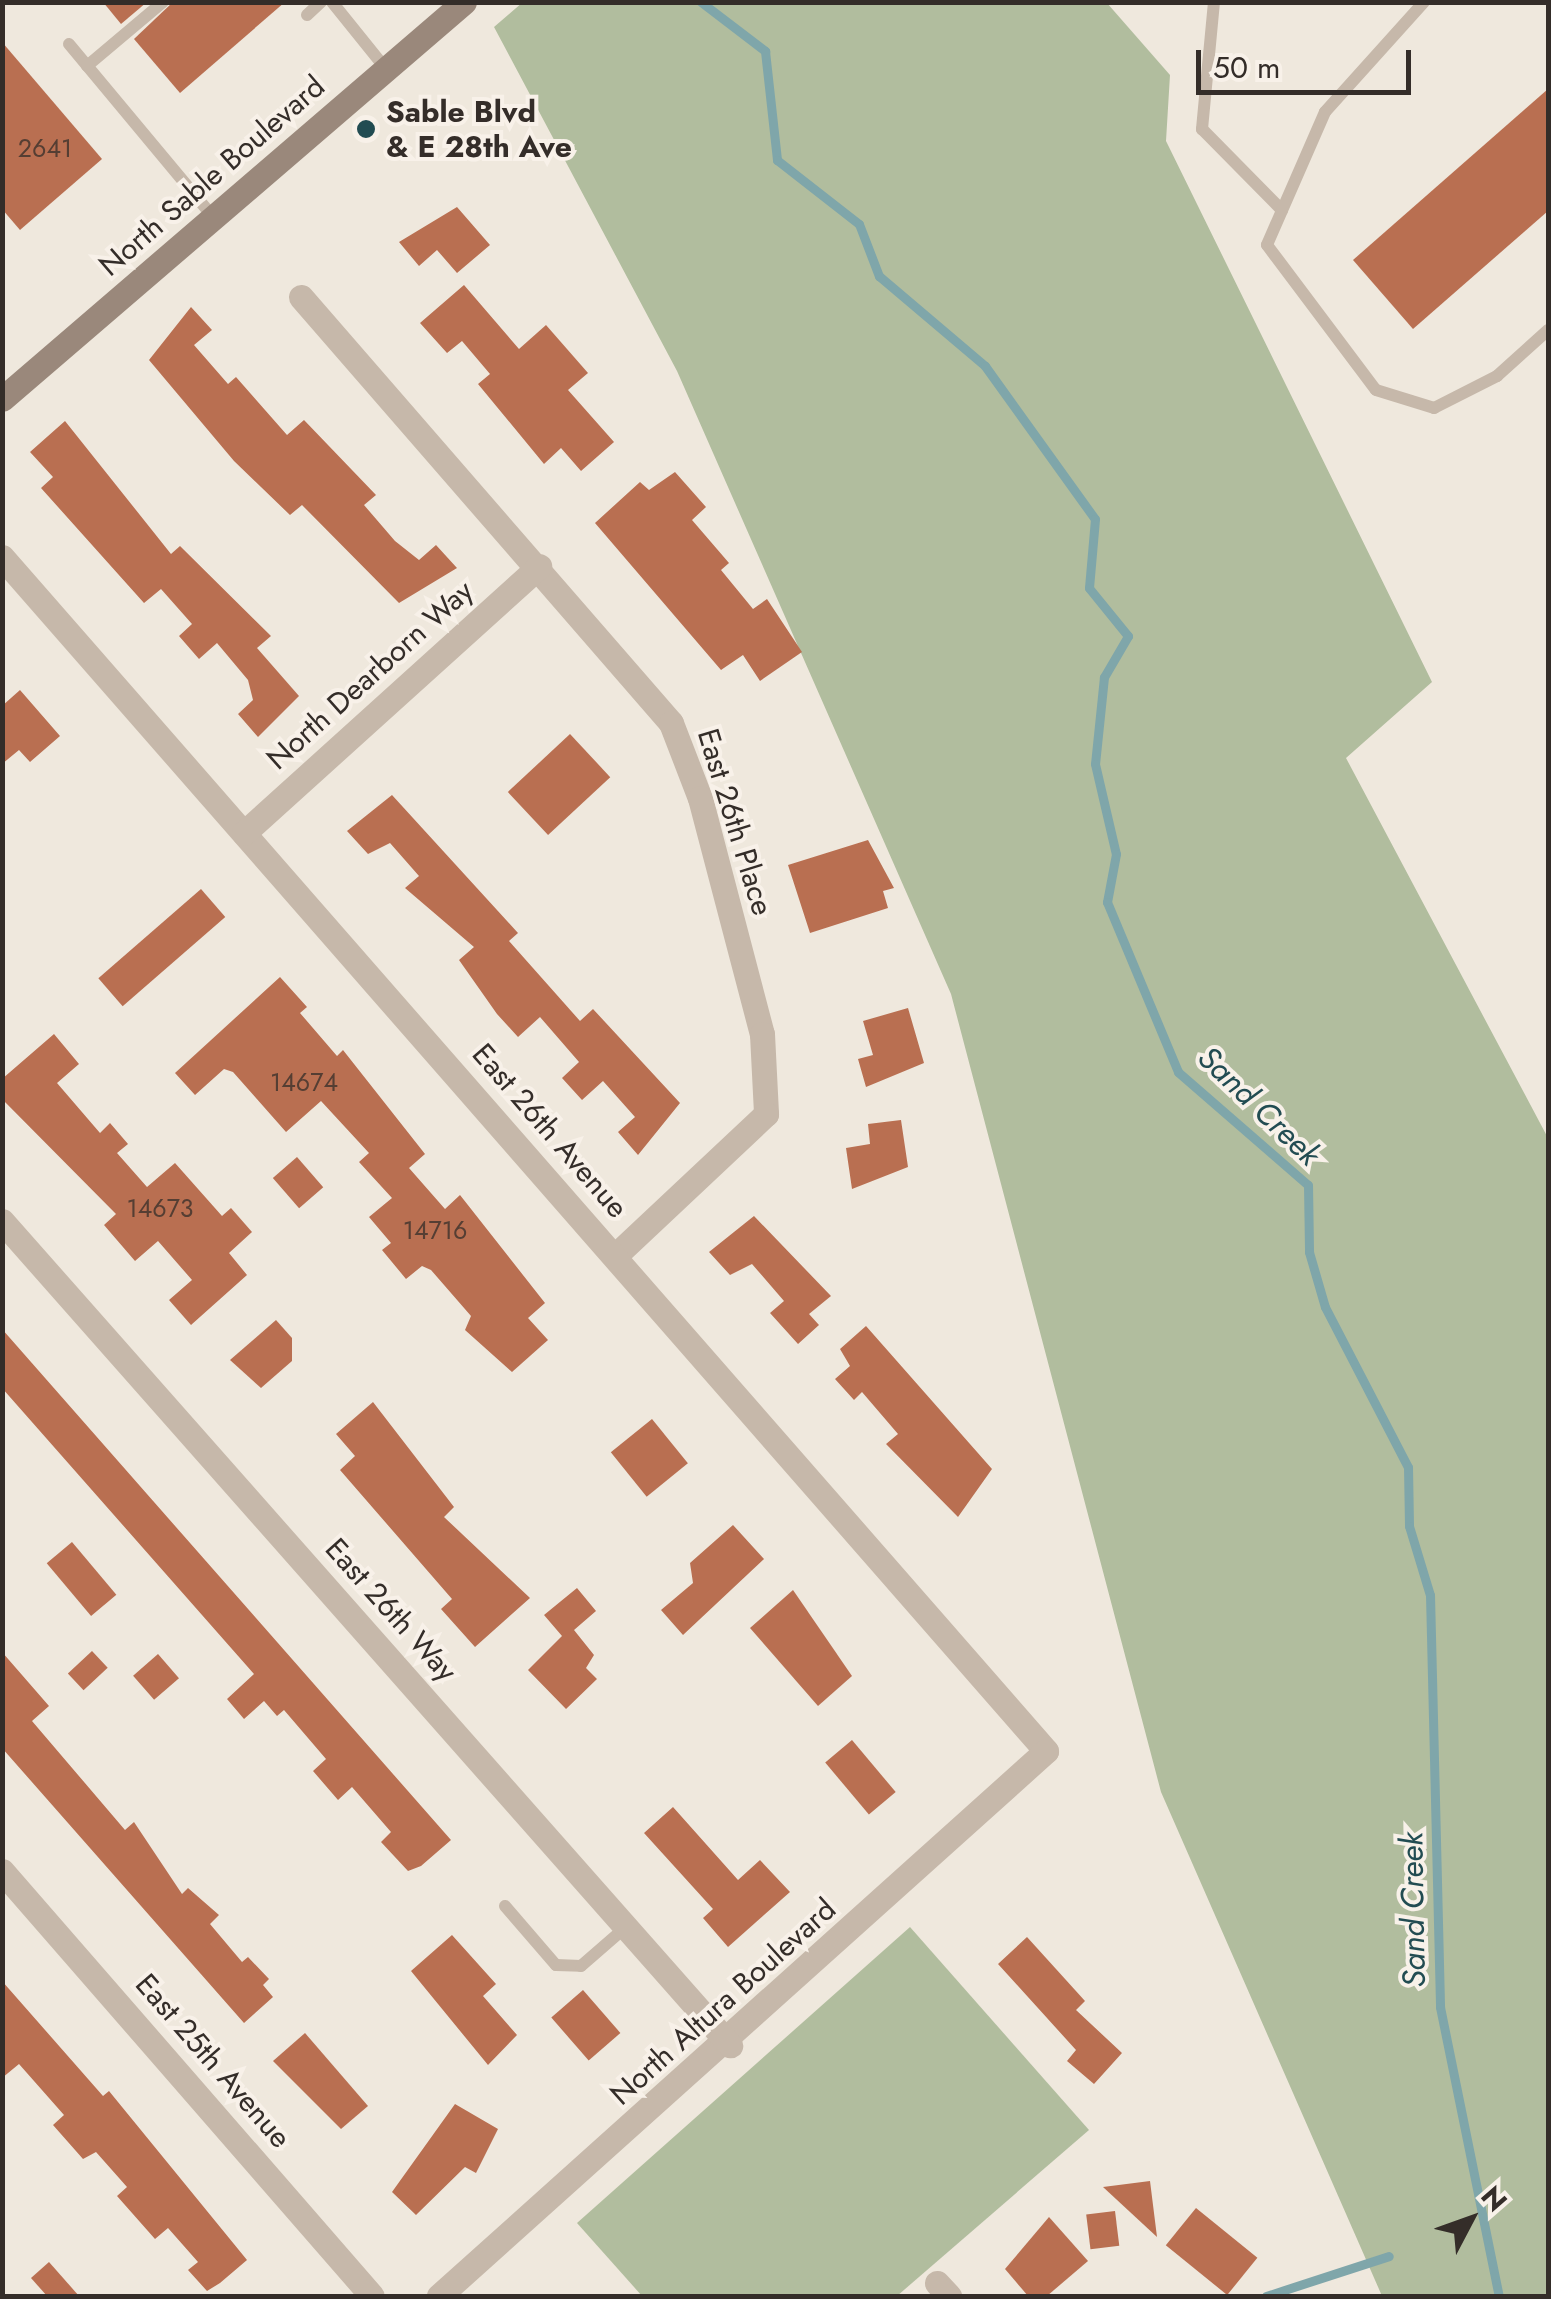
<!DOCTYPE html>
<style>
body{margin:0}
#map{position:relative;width:1551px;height:2299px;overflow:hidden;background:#efe8dd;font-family:Jost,sans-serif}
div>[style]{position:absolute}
.green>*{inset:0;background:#b1bd9e}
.stream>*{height:9px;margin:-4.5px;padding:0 4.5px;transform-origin:4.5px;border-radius:4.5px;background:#7fa6aa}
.building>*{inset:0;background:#b96f51;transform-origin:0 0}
.lane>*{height:12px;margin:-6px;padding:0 6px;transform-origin:6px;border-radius:6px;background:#c6b8aa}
.street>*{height:25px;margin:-12.5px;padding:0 12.5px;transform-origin:12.5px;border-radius:12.5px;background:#c6b8aa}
.secondary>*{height:25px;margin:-12.5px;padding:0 12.5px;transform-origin:12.5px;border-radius:12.5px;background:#9a887b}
.dots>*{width:28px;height:28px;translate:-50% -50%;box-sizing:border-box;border:5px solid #f8f1e9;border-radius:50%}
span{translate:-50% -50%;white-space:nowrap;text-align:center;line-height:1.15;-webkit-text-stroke:8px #f8f1e9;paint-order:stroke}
.number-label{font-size:25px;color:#553e33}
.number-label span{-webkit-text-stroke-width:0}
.poi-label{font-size:30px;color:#342d29;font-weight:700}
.left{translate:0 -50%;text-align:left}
.street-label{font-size:30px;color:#342d29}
.water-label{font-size:32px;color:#224c52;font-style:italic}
.frame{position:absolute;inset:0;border:5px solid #342d29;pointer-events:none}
.north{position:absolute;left:1421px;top:2169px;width:100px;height:100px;-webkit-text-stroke:8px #f8f1e9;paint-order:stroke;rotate:49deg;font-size:28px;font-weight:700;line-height:40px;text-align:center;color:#342d29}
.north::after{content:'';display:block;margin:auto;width:35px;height:45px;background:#342d29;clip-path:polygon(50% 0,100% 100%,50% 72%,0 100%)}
.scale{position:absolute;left:1196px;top:50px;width:215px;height:45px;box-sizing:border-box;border:5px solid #342d29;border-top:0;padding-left:12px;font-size:30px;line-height:35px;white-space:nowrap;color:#342d29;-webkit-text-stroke:8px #f8f1e9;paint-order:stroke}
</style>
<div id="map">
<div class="green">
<i style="clip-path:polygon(523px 2px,1107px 3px,1170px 75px,1166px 141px,1432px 682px,1346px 758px,1548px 1138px,1548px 2296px,1382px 2296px,1161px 1792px,951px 994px,677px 371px,494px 27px)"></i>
<i style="clip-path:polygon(910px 1927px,1089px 2130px,897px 2296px,642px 2296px,577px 2223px)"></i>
</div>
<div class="stream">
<i style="left:701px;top:2px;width:81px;rotate:37.4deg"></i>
<i style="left:765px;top:51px;width:110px;rotate:83.7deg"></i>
<i style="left:777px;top:160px;width:104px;rotate:38deg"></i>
<i style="left:859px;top:224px;width:56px;rotate:69deg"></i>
<i style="left:879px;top:276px;width:139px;rotate:40.3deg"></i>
<i style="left:985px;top:366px;width:188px;rotate:54.3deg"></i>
<i style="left:1095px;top:519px;width:69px;rotate:95deg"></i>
<i style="left:1089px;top:588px;width:62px;rotate:50.9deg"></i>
<i style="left:1128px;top:636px;width:48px;rotate:120.3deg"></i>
<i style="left:1104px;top:677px;width:87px;rotate:95.9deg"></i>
<i style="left:1095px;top:764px;width:92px;rotate:76.9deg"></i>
<i style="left:1116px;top:854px;width:49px;rotate:100.6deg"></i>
<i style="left:1107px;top:902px;width:184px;rotate:67.3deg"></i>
<i style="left:1178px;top:1072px;width:172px;rotate:41deg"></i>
<i style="left:1308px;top:1185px;width:67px;rotate:89.1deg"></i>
<i style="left:1309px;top:1252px;width:57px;rotate:73.8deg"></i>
<i style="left:1325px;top:1307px;width:180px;rotate:62.6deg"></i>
<i style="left:1408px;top:1467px;width:59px;rotate:89deg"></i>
<i style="left:1409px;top:1526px;width:72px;rotate:73.1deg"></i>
<i style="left:1430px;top:1595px;width:412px;rotate:88.6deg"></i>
<i style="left:1440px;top:2007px;width:295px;rotate:78.5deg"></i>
<i style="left:1266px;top:2296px;width:129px;rotate:-18deg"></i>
</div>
<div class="building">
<i style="clip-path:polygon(103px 2px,147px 2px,121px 24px)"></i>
<i style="clip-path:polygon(173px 2px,285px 2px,180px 93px,134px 39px)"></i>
<i style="clip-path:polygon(2px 42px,102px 159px,20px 230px,2px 209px)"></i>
<i style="clip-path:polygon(1548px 89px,1548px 211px,1413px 329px,1353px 260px)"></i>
<i style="clip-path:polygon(457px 207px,490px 245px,457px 273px,437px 250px,419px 266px,399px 242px)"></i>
<i style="clip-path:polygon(464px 285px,519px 349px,546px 325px,588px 373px,568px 390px,614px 442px,581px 471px,561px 448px,544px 464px,478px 384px,490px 374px,462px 341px,447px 353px,420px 323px)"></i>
<i style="clip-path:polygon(191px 307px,212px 330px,194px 345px,228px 384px,236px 377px,287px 435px,304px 420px,376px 495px,364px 505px,395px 541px,419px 560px,436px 545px,457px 568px,399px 603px,302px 505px,290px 515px,234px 461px,149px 360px)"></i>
<i style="clip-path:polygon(65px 421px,171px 554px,180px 546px,271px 636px,257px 648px,299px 696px,258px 737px,238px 714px,253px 700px,248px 680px,217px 643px,199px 659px,179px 636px,192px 624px,161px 589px,144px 603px,41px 488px,53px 477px,30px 452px)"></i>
<i style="clip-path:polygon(675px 472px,706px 507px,692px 520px,729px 563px,721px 570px,753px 609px,767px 599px,802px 652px,760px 681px,743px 655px,721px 670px,595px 523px,640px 482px,649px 490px)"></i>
<i style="clip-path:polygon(20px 690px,60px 736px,30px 762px,19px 750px,2px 764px,2px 706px)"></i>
<i style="left:570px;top:734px;width:59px;height:85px;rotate:47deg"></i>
<i style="clip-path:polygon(392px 795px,518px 933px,509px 941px,580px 1021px,593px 1009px,680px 1103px,638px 1155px,618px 1132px,635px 1117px,603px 1081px,582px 1100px,562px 1078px,579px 1062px,540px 1017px,518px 1037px,497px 1014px,459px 960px,474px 947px,405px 888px,419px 876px,390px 843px,368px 854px,347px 831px)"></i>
<i style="clip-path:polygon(868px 840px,894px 888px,883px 891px,888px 908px,810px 933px,788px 865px)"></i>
<i style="left:201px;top:889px;width:37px;height:136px;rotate:49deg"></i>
<i style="clip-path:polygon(280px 977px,307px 1007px,300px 1013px,337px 1056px,343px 1050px,425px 1154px,409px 1168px,445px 1209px,460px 1195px,545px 1303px,528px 1318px,548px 1340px,512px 1372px,465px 1330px,471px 1316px,431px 1270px,422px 1266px,406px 1279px,382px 1250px,391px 1243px,369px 1217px,392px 1198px,359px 1162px,369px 1153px,321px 1101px,286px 1132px,233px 1072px,224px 1069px,195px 1095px,175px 1073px)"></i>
<i style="clip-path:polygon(908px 1008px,924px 1063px,866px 1087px,858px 1059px,873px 1055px,863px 1021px)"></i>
<i style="clip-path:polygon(54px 1034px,79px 1064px,57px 1083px,100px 1133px,110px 1123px,128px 1144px,117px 1153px,147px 1187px,175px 1163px,222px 1216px,231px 1208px,252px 1232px,229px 1253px,247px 1275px,191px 1325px,169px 1300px,192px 1280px,158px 1241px,135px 1261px,104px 1225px,116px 1214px,2px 1099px,2px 1079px)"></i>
<i style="clip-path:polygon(901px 1120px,908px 1167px,852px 1189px,846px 1148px,870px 1144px,868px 1124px)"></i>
<i style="left:297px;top:1157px;width:40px;height:32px;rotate:49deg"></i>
<i style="clip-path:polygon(754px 1216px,831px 1296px,809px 1314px,819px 1325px,798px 1344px,770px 1313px,784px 1301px,752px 1264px,730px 1275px,709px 1252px)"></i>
<i style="clip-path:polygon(276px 1320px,292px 1338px,292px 1361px,261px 1388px,230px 1360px)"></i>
<i style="clip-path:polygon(866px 1326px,992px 1469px,958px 1517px,886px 1444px,898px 1434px,862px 1392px,854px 1400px,835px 1379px,850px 1366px,840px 1349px)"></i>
<i style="clip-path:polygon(2px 1329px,451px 1840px,421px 1866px,408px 1871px,381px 1842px,391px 1832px,352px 1787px,338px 1800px,313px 1771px,326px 1759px,284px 1710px,277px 1716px,264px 1701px,244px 1719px,227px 1699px,254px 1674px,2px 1388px)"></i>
<i style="clip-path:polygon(373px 1402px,454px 1507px,444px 1517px,530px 1598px,475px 1647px,441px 1609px,452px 1599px,340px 1470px,355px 1456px,336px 1434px)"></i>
<i style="left:652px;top:1419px;width:57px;height:53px;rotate:51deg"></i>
<i style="clip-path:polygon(733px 1525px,764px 1559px,683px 1635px,661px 1610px,693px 1583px,690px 1563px)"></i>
<i style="left:72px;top:1542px;width:69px;height:33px;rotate:50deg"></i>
<i style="clip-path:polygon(577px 1588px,596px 1611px,574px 1630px,594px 1655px,586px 1668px,597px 1679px,566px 1709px,528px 1670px,562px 1636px,544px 1615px)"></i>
<i style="clip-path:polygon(793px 1590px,852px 1676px,818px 1706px,750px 1628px)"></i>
<i style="left:92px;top:1651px;width:23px;height:33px;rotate:47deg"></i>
<i style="clip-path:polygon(2px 1652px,49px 1706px,32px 1721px,125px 1830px,134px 1822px,182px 1894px,188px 1888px,219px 1915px,210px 1924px,242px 1962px,248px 1957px,269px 1979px,263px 1985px,273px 1997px,244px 2023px,2px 1748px)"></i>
<i style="left:158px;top:1654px;width:32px;height:33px;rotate:49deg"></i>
<i style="left:852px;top:1740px;width:68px;height:35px;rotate:50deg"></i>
<i style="clip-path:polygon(673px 1807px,738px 1880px,760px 1860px,790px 1892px,728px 1947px,703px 1918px,713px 1909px,644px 1833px)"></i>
<i style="clip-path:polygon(452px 1935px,496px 1984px,483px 1996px,517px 2035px,488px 2065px,411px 1971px)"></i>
<i style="clip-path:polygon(1027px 1937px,1085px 2001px,1076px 2010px,1122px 2053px,1094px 2084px,1067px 2061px,1076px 2050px,998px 1964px)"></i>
<i style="clip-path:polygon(2px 1981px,103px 2096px,109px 2091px,247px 2260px,220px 2283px,207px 2291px,188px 2270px,198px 2262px,168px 2228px,155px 2239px,117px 2196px,127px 2187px,96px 2152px,83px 2159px,53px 2125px,64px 2115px,19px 2064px,2px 2078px)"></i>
<i style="left:583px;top:1990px;width:57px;height:42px;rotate:49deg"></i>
<i style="clip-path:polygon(305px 2033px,368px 2106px,341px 2129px,273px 2061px)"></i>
<i style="clip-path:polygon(455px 2104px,498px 2129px,476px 2173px,465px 2167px,416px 2215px,392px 2192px)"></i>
<i style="clip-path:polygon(1150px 2181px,1157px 2237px,1103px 2187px)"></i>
<i style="left:1196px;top:2208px;width:79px;height:48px;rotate:39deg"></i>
<i style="left:1115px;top:2211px;width:35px;height:29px;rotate:83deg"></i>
<i style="clip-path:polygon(1049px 2217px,1088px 2261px,1047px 2296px,1028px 2296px,1005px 2269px)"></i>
<i style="clip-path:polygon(49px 2262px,79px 2296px,47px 2296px,31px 2278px)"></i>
</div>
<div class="lane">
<i style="left:332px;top:2px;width:86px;rotate:51.1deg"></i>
<i style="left:1214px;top:2px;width:128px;rotate:95.4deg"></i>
<i style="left:1202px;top:129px;width:114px;rotate:45.4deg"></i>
<i style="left:1424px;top:2px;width:148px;rotate:132deg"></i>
<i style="left:1325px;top:112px;width:145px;rotate:113.6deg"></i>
<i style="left:1267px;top:245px;width:181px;rotate:53.1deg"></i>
<i style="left:1376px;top:390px;width:61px;rotate:17.2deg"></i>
<i style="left:1434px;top:408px;width:71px;rotate:-26.9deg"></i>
<i style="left:1497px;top:376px;width:69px;rotate:-42deg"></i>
<i style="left:307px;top:15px;width:19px;rotate:-43deg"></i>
<i style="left:69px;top:44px;width:226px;rotate:50.2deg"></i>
<i style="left:87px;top:66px;width:99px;rotate:-40.1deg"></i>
<i style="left:505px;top:1906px;width:78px;rotate:49.2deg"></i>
<i style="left:556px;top:1965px;width:25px;rotate:2deg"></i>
<i style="left:581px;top:1966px;width:61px;rotate:-41deg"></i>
</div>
<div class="street">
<i style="left:301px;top:297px;width:564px;rotate:49.02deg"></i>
<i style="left:671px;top:723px;width:80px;rotate:68.9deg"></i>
<i style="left:700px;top:798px;width:244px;rotate:75.3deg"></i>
<i style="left:762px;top:1034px;width:80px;rotate:87.1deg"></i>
<i style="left:766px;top:1114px;width:206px;rotate:136.8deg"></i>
<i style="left:2px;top:557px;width:1586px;rotate:48.83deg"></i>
<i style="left:1046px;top:1751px;width:816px;rotate:138.08deg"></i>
<i style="left:244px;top:833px;width:398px;rotate:-42.1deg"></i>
<i style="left:2px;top:1221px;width:1100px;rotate:48.54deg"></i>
<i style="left:2px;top:1871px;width:563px;rotate:48.96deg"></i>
<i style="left:937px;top:2283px;width:18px;rotate:47deg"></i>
</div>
<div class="secondary">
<i style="left:2px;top:399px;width:609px;rotate:-40.67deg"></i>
</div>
<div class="dots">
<i style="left:366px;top:129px;background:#224c52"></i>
</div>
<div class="number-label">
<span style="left:45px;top:148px">2641</span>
<span style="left:304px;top:1082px">14674</span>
<span style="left:160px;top:1208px">14673</span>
<span style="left:435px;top:1230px">14716</span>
</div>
<div class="poi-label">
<span class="left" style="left:386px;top:129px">Sable Blvd<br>&amp; E 28th Ave</span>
</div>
<div class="street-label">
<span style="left:212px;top:176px;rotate:-41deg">North Sable Boulevard</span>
<span style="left:370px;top:675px;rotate:-42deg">North Dearborn Way</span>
<span style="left:735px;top:822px;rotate:73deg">East 26th Place</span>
<span style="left:550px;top:1131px;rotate:49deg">East 26th Avenue</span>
<span style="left:391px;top:1610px;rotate:48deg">East 26th Way</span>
<span style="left:723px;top:2002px;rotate:-42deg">North Altura Boulevard</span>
<span style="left:213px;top:2061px;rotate:49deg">East 25th Avenue</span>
</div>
<div class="water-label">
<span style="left:1259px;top:1106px;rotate:44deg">Sand Creek</span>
<span style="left:1413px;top:1910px;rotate:-91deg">Sand Creek</span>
</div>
<div class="frame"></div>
<div class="north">N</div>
<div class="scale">50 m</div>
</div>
